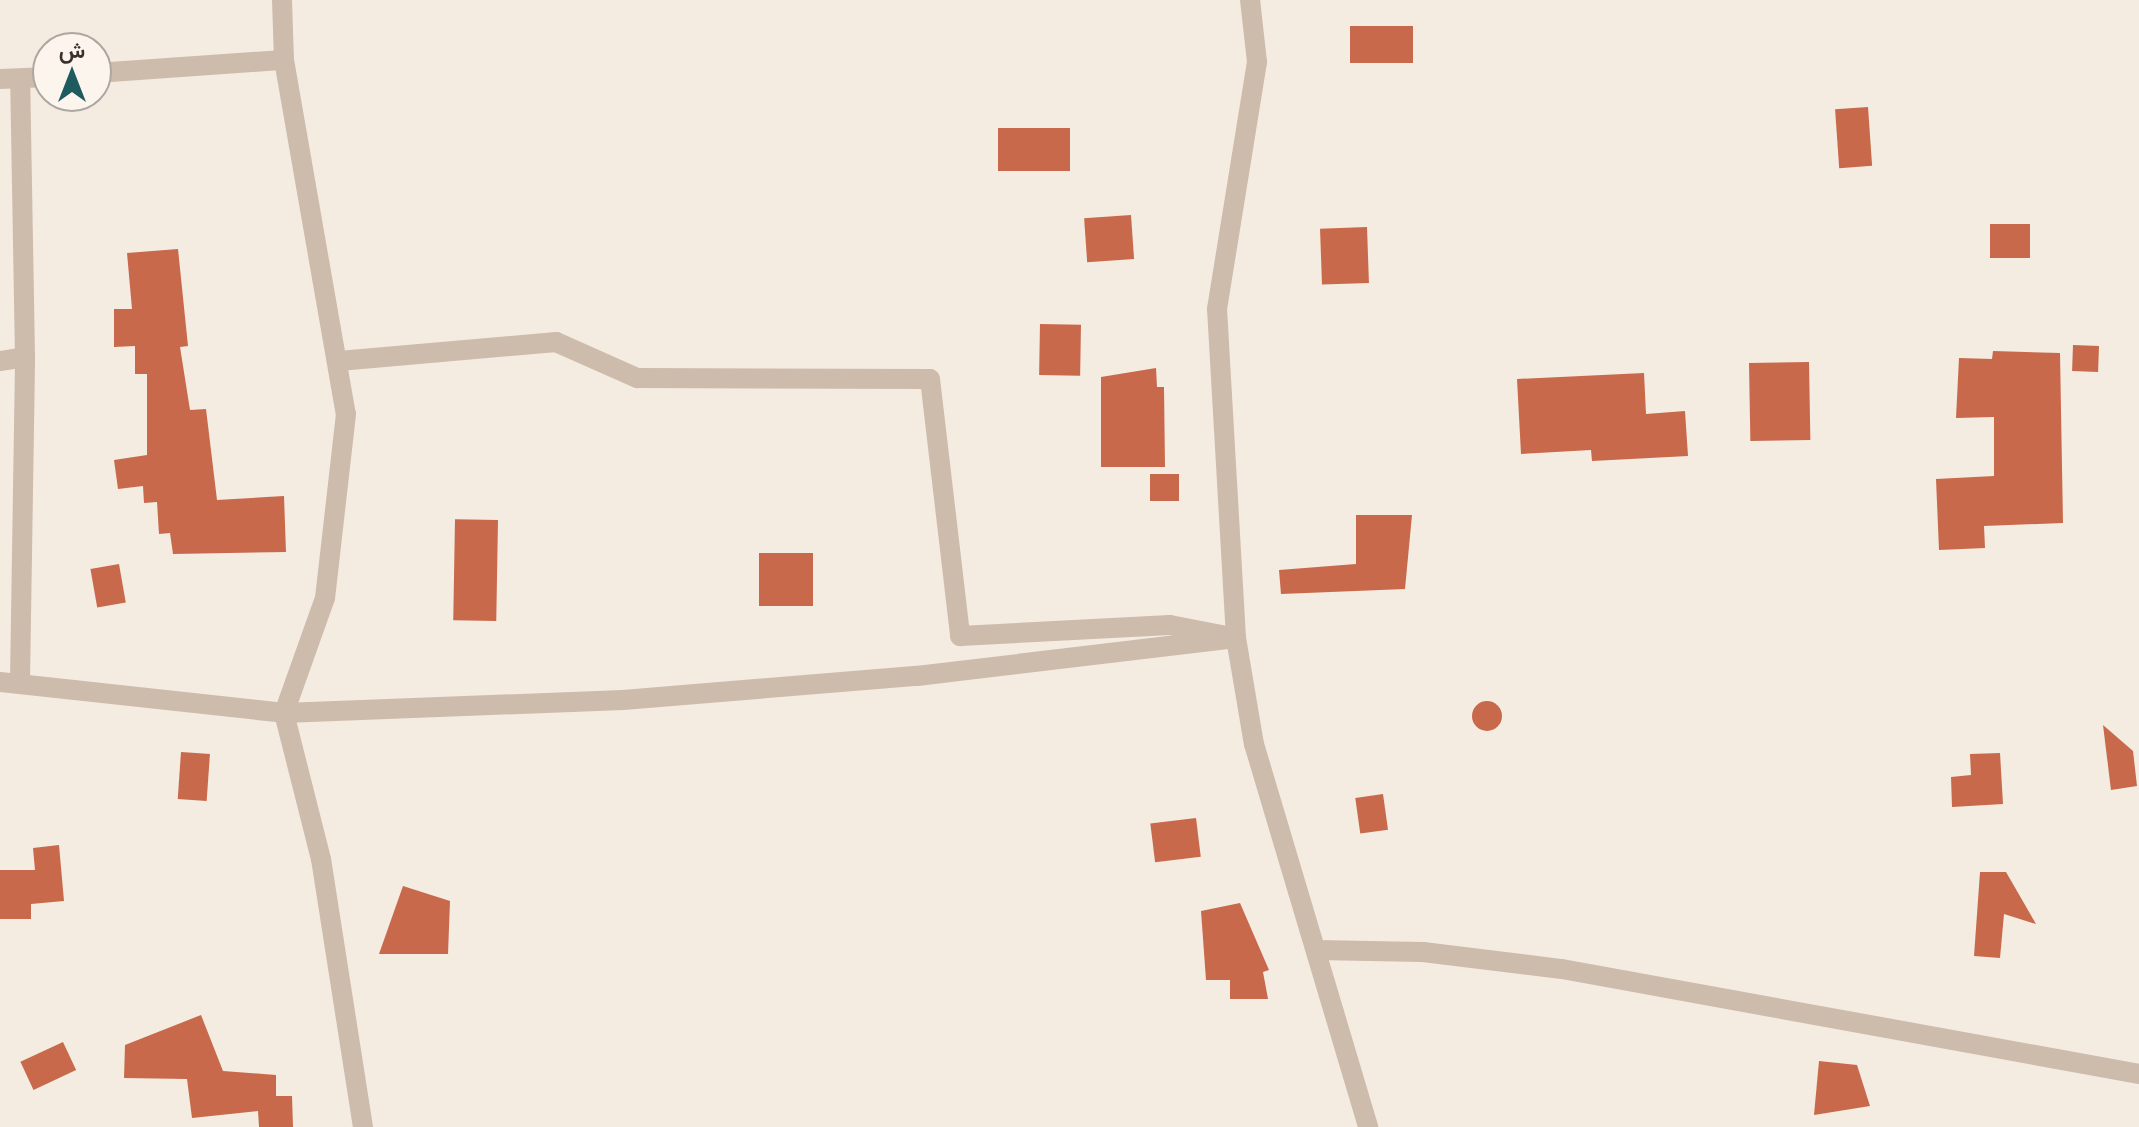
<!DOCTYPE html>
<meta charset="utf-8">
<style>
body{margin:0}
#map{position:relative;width:2139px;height:1127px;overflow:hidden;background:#f4ebe1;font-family:Raleway,Vazirmatn,sans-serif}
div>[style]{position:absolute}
.building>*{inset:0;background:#c8694b;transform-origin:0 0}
.round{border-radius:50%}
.street>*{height:20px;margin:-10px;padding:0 10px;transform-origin:10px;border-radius:10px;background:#cdbbac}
span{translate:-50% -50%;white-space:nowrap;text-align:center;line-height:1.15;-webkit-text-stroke:6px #fbf5ee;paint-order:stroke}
.north{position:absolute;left:32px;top:32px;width:80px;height:80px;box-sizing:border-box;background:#fbf5ee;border:2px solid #aea6a0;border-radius:50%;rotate:0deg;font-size:22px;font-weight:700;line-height:32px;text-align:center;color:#3b302b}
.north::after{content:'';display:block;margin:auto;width:28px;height:36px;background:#1f5a5e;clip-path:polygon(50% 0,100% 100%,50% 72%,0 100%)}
</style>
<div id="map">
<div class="building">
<i style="left:1350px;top:26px;width:63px;height:37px"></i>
<i style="left:1868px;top:107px;width:59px;height:33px;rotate:86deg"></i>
<i style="left:998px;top:128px;width:72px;height:43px"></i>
<i style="left:1131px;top:215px;width:44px;height:47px;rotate:86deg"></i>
<i style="left:1990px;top:224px;width:40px;height:34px"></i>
<i style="left:1367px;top:227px;width:56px;height:47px;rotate:88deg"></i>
<i style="clip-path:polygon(178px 249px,188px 346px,180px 347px,190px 410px,206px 409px,217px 500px,284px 496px,286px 552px,173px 554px,170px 533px,159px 534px,157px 502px,144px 503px,143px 486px,118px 489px,114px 460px,147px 455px,147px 374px,135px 374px,135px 346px,114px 347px,114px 309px,132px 309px,127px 253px)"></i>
<i style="left:1040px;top:324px;width:41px;height:51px;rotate:1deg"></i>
<i style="left:2073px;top:345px;width:26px;height:26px;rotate:2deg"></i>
<i style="clip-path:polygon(1993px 351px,2060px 353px,2063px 523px,1984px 526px,1985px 548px,1939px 550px,1936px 479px,1994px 476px,1994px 417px,1956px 418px,1959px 358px,1992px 359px)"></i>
<i style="left:1809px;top:362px;width:78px;height:60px;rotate:89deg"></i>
<i style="clip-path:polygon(1156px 368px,1157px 387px,1164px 387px,1165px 467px,1101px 467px,1101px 377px)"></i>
<i style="clip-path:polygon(1644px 373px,1646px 414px,1685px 411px,1688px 456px,1592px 461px,1591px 450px,1521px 454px,1517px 379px)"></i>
<i style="left:1179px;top:474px;width:27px;height:29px;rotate:90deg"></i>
<i style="clip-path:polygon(1356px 515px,1412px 515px,1405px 589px,1281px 594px,1279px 570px,1356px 564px)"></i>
<i style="left:498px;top:520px;width:101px;height:43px;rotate:91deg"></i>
<i style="left:759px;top:553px;width:54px;height:53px"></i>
<i style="left:119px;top:564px;width:39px;height:29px;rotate:80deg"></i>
<i class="round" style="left:1472px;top:701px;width:30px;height:30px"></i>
<i style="clip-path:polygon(2103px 725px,2133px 751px,2137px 786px,2111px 790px)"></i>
<i style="left:181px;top:752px;width:29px;height:47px;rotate:4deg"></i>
<i style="clip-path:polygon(2000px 753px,2003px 804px,1952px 807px,1951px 777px,1971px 775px,1970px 754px)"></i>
<i style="left:1383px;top:794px;width:36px;height:28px;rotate:82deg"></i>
<i style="left:1196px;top:818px;width:39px;height:46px;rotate:83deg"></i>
<i style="clip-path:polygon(59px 845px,64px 901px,31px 904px,31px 919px,0 919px,0 870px,35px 870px,33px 848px)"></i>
<i style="clip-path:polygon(1980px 872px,2006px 872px,2036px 924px,2004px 914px,2000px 958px,1974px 956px)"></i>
<i style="clip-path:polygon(403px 886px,450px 901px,448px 954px,379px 954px)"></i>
<i style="clip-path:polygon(1240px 903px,1269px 970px,1263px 972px,1268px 999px,1230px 999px,1230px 980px,1206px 980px,1201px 911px)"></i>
<i style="clip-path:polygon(201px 1015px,223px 1071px,276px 1075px,276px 1096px,292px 1096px,293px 1127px,259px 1127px,258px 1111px,192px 1118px,187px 1079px,124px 1078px,125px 1045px)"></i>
<i style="left:63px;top:1042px;width:31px;height:47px;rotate:65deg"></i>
<i style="clip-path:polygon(1819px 1061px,1857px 1065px,1870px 1106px,1814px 1115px)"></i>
</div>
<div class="street">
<i style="left:282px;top:0;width:60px;rotate:88.1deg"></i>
<i style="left:284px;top:60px;width:359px;rotate:80.1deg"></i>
<i style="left:346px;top:414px;width:185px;rotate:96.5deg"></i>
<i style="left:325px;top:598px;width:122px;rotate:109.6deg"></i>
<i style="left:284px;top:713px;width:151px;rotate:75.8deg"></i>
<i style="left:321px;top:859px;width:271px;rotate:81.1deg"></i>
<i style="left:96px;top:73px;width:188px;rotate:-4deg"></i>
<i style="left:0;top:79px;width:48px;rotate:-2.4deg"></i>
<i style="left:0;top:361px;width:25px;rotate:-9deg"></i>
<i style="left:25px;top:357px;width:278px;rotate:-91deg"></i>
<i style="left:339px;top:361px;width:218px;rotate:-5deg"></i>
<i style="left:556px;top:342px;width:89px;rotate:24deg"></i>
<i style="left:637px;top:378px;width:293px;rotate:0.2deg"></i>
<i style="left:930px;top:379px;width:259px;rotate:83.3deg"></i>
<i style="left:960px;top:636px;width:210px;rotate:-3deg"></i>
<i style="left:1170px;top:625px;width:67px;rotate:11.1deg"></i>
<i style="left:1236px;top:638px;width:330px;rotate:-93.3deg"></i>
<i style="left:1217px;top:309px;width:250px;rotate:-80.8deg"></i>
<i style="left:1257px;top:62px;width:62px;rotate:-96.4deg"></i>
<i style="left:20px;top:681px;width:324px;rotate:-89.1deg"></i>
<i style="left:0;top:682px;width:286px;rotate:6.2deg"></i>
<i style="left:284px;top:713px;width:339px;rotate:-2.2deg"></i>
<i style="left:623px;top:700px;width:295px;rotate:-4.7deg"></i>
<i style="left:917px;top:676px;width:321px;rotate:-6.8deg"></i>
<i style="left:1236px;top:638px;width:108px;rotate:80.4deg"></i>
<i style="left:1254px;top:744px;width:400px;rotate:73.4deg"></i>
<i style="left:1316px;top:950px;width:107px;rotate:1.1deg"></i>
<i style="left:1423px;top:952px;width:140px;rotate:7deg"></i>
<i style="left:1562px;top:969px;width:586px;rotate:10.31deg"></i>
</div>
<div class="north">ش</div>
</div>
